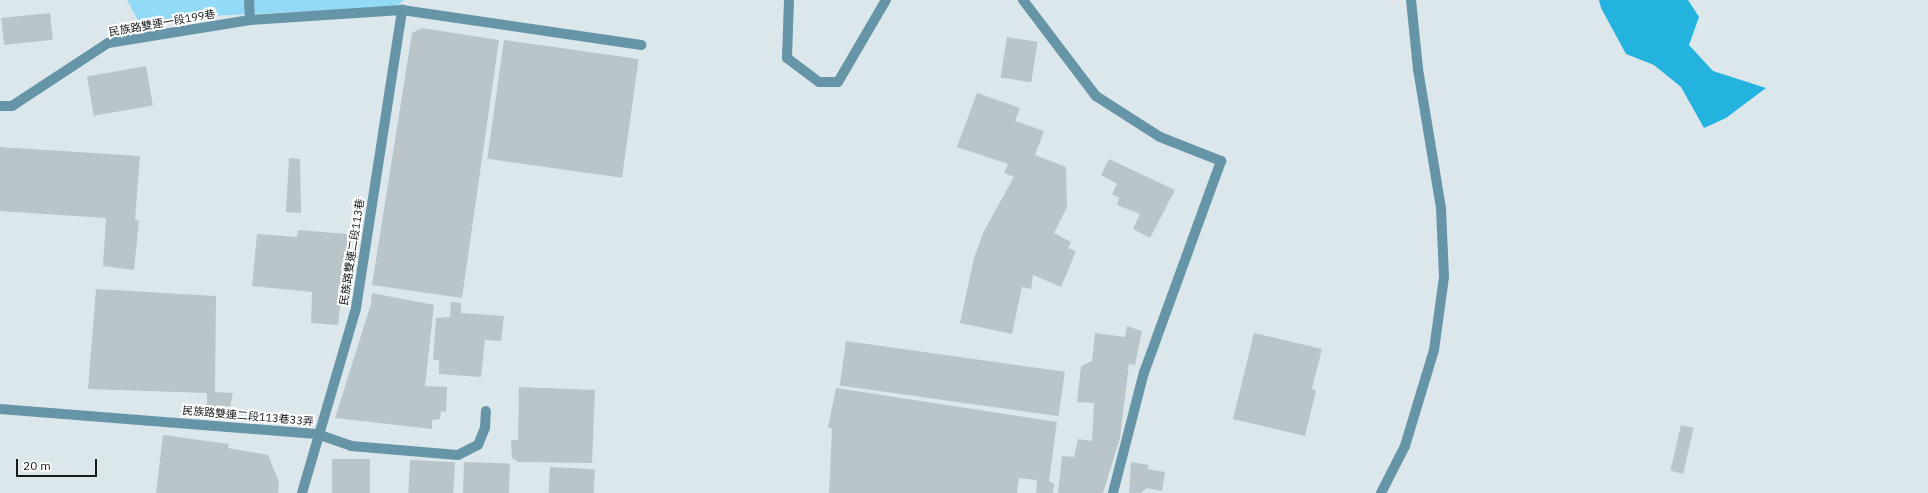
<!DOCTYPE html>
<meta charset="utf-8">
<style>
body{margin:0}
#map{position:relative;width:1928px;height:493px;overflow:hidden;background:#dce7ec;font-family:"IBM Plex Sans","Noto Sans TC",sans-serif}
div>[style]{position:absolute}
.green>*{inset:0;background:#93daf6}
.water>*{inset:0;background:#24b2de}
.building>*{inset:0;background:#bac5c9;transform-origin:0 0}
.service>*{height:10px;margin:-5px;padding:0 5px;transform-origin:5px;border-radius:5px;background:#6795a8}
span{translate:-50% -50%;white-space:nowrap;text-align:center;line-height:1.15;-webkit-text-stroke:4px #fff;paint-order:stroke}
.street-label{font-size:11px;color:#161a1b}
.scale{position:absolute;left:16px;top:459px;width:81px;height:18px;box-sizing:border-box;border:2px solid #161a1b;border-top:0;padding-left:5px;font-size:12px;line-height:14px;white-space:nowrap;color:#161a1b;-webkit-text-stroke:3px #fff;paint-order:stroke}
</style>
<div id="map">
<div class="green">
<i style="clip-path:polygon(127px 0,404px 0,395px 7px,211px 16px,141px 26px)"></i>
</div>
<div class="water">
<i style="clip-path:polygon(1599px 0,1688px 0,1699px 17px,1689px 45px,1713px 71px,1766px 88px,1726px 118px,1704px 128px,1681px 87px,1654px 65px,1626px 54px,1601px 8px)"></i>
</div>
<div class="building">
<i style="left:50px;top:13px;width:27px;height:49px;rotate:84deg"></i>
<i style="clip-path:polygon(422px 28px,499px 40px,462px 298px,372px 285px,412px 33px)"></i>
<i style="left:1007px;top:37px;width:31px;height:41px;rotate:9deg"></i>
<i style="left:504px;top:40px;width:136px;height:120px;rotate:8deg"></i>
<i style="left:146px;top:66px;width:40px;height:60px;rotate:80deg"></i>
<i style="clip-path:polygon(977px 93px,1020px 108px,1015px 121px,1044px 131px,1035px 155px,1066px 167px,1067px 207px,1054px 233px,1071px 242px,1068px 248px,1076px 251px,1061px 287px,1033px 275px,1031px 289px,1022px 287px,1012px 334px,960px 323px,974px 258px,984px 231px,1014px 177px,1004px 173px,1008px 164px,957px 147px)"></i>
<i style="clip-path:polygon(0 147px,140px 156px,135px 220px,139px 221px,134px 270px,103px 266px,106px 218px,0 211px)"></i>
<i style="clip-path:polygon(289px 158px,300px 159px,301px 213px,286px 212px)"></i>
<i style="clip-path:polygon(1109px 159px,1175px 190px,1150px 238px,1133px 229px,1140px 214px,1117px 205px,1119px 198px,1112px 194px,1117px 184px,1101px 175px)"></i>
<i style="clip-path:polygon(298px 230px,348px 234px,338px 325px,311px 323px,312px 292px,252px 286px,257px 234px,297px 237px)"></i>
<i style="clip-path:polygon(96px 289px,216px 296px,215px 392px,233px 393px,229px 412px,207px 410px,207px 393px,88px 389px)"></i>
<i style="clip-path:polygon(372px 293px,434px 305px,425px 386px,447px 387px,446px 412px,441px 411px,440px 419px,432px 420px,432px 429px,335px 418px,371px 304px)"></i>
<i style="clip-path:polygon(451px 302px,461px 303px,461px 313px,504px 316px,501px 341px,485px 340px,481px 377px,439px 374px,439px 360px,433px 360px,436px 318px,450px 317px)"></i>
<i style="clip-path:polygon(1127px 326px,1142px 331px,1135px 365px,1129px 364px,1120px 438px,1103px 493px,1058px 493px,1062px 456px,1074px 457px,1078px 439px,1092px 441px,1094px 403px,1077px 402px,1081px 366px,1092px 361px,1095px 333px,1125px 337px)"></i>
<i style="clip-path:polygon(1254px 333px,1322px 349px,1312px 389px,1316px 391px,1305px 436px,1233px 419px)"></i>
<i style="left:846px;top:341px;width:221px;height:45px;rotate:8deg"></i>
<i style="clip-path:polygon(519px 387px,595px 390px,592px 463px,518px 462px,512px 458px,511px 440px,518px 440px)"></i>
<i style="clip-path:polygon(836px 388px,1057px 422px,1049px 481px,1054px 484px,1053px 493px,1036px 493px,1037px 480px,1019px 478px,1017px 493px,829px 493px,832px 429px,828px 427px)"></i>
<i style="left:1681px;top:425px;width:13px;height:47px;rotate:13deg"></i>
<i style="clip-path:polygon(163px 435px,229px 444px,228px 448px,268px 455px,279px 482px,278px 493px,156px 493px)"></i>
<i style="left:332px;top:459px;width:38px;height:34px"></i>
<i style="left:410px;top:460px;width:45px;height:33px;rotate:3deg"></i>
<i style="left:464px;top:462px;width:46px;height:31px;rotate:2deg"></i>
<i style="clip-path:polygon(1131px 462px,1149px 465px,1147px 469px,1165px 472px,1162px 491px,1147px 488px,1141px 493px,1129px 493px)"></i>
<i style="left:550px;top:467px;width:45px;height:26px;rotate:3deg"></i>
</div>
<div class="service">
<i style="left:249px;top:0;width:20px;rotate:87deg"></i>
<i style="left:789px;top:0;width:58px;rotate:92deg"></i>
<i style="left:787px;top:58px;width:40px;rotate:37deg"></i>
<i style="left:819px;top:82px;width:19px"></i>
<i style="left:838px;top:82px;width:95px;rotate:-59.7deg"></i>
<i style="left:1023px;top:0;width:121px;rotate:52.8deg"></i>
<i style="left:1096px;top:96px;width:76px;rotate:32.6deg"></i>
<i style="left:1160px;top:137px;width:66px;rotate:21.5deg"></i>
<i style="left:1221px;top:161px;width:225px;rotate:110deg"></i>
<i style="left:1144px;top:372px;width:125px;rotate:104.4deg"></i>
<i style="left:0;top:106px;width:12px"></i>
<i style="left:12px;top:106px;width:115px;rotate:-33.3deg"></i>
<i style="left:108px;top:43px;width:144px;rotate:-9.2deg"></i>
<i style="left:250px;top:20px;width:152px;rotate:-3.8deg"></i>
<i style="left:402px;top:10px;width:242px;rotate:8.3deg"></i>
<i style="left:0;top:409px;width:318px;rotate:4.5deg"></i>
<i style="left:317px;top:434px;width:36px;rotate:19deg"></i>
<i style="left:351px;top:446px;width:107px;rotate:4.8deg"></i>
<i style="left:458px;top:455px;width:22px;rotate:-27deg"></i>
<i style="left:478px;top:445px;width:18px;rotate:-68deg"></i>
<i style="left:485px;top:428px;width:17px;rotate:-87deg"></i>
<i style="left:302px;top:493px;width:193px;rotate:-73.7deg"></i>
<i style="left:356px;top:308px;width:302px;rotate:-81.2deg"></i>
<i style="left:1381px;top:493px;width:53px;rotate:-62.9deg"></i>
<i style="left:1405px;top:446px;width:100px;rotate:-73.2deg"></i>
<i style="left:1434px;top:350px;width:74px;rotate:-82.2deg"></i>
<i style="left:1444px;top:277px;width:69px;rotate:-92.5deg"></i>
<i style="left:1441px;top:208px;width:141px;rotate:-99.4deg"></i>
<i style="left:1418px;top:69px;width:69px;rotate:-95.8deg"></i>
</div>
<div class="street-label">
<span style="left:162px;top:23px;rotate:-10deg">民族路雙連一段199巷</span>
<span style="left:352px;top:252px;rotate:-81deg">民族路雙連二段113巷</span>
<span style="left:248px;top:416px;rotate:5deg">民族路雙連二段113巷33弄</span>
</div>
<div class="scale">20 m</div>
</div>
